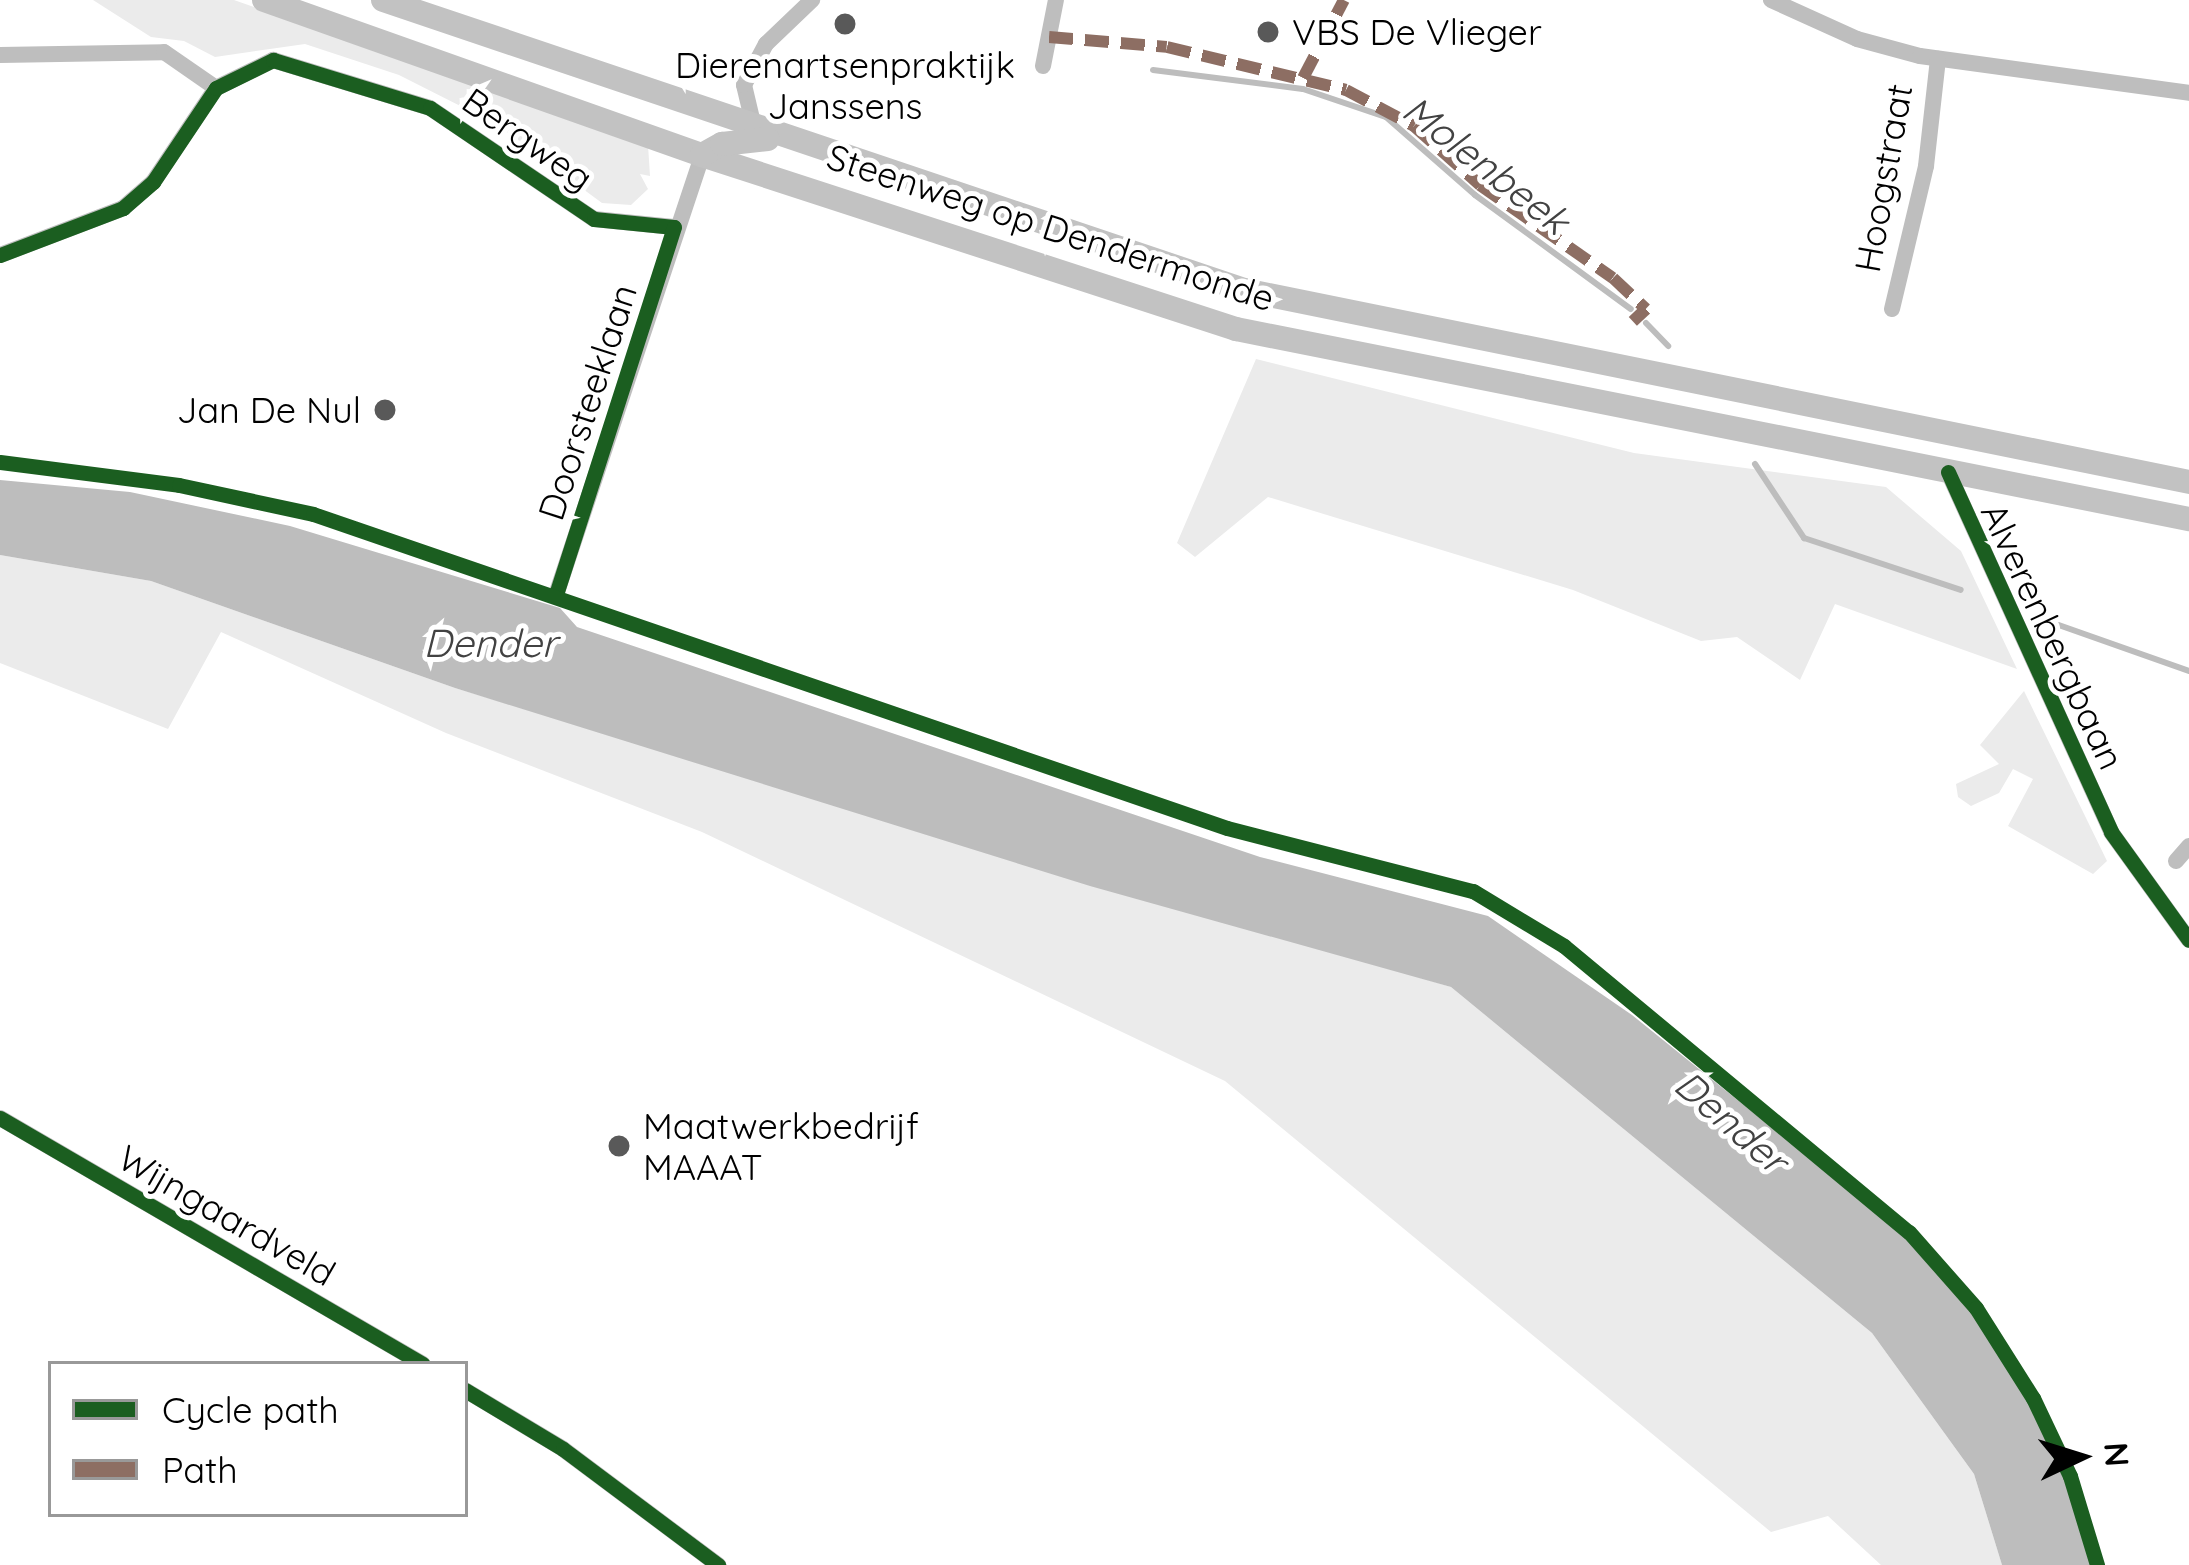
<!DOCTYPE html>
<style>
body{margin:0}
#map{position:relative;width:2189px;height:1565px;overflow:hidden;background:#fff;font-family:Quicksand,sans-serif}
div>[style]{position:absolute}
.green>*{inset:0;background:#ebebeb}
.water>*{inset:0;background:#bdbdbd}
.stream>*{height:6px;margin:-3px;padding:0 3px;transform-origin:3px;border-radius:3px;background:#bdbdbd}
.minor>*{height:16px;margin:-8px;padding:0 8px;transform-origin:8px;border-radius:8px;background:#bebebe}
.secondary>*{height:24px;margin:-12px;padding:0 12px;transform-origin:12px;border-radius:12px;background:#c2c2c2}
.quiet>*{height:12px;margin-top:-6px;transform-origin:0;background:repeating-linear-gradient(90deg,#8d6e63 0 24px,transparent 0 36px)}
.cycleway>*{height:15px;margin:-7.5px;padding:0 7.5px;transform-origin:7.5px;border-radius:7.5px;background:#1b5e20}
.dots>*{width:33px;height:33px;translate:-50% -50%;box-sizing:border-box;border:6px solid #fff;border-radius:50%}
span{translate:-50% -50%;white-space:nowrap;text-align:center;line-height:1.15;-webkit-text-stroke:10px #fff;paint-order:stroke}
.poi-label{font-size:36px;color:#000}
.left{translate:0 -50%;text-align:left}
.right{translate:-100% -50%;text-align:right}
.street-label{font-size:36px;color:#000}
.water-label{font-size:39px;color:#424242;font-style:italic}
.legend{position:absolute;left:48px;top:1361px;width:420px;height:156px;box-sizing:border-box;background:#fff;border:3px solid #999;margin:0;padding:15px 21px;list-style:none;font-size:36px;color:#000}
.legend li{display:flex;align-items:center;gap:24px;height:60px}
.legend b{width:60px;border:3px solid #999}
.north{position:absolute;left:2021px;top:1397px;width:120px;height:120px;-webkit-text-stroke:9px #fff;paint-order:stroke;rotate:86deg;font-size:33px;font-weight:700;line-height:48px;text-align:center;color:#000}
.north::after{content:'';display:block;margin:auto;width:42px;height:54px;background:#000;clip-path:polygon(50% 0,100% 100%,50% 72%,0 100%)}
</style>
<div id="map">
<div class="green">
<i style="clip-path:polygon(93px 0,234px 0,648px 145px,650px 176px,640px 174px,648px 189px,631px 205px,602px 203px,492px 122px,399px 75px,305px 44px,215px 57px,184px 41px,151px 37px)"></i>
<i style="clip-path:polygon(1256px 359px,1634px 453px,1886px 487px,1961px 551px,2017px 669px,1835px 604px,1800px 680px,1737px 637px,1701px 641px,1573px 590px,1268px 497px,1195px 557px,1177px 543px)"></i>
<i style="clip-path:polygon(0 555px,151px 581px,455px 688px,1451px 987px,1872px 1333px,1974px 1474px,2002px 1565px,1881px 1565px,1828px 1516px,1771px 1532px,1225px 1081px,702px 832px,446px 733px,221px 632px,168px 729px,0 663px)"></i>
<i style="clip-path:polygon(2024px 691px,2107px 861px,2093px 874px,2008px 826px,2033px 779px,2013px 769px,1999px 793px,1971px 806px,1958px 797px,1956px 784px,1999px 764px,1980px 745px)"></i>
</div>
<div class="water">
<i style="clip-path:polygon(0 480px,130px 492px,290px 526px,560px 608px,577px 627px,1260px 857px,1488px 916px,1632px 1015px,1894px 1226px,1987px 1321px,2061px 1445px,2101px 1565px,2002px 1565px,1974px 1474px,1872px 1333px,1451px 987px,1090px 886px,455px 688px,151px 581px,0 555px)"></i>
</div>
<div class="stream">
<i style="left:1153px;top:70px;width:151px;rotate:7.2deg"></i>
<i style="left:1303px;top:89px;width:88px;rotate:18.6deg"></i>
<i style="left:1386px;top:117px;width:118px;rotate:41.2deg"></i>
<i style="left:1475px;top:195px;width:193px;rotate:36.2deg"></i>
<i style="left:1646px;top:323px;width:32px;rotate:46deg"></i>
<i style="left:1755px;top:464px;width:89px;rotate:56.5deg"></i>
<i style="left:1804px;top:538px;width:165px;rotate:18.3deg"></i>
<i style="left:2036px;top:617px;width:162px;rotate:19.4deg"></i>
</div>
<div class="minor">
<i style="left:1771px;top:0;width:94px;rotate:24.4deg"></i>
<i style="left:1857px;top:39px;width:65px;rotate:15.1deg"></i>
<i style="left:1920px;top:56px;width:272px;rotate:7.8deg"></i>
<i style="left:0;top:55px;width:164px;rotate:-1deg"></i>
<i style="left:164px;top:52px;width:63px;rotate:34.7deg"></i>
<i style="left:1043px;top:66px;width:67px;rotate:-78.9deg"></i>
<i style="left:754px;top:127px;width:43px;rotate:-103.4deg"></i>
<i style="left:744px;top:85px;width:47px;rotate:-61.8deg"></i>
<i style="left:766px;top:44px;width:64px;rotate:-43.7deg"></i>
<i style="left:0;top:255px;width:132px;rotate:-20.9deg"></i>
<i style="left:123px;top:208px;width:40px;rotate:-41deg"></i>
<i style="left:153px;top:182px;width:113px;rotate:-56.2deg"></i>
<i style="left:216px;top:88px;width:64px;rotate:-26.2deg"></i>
<i style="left:273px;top:60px;width:164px;rotate:17deg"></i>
<i style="left:430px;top:108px;width:198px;rotate:34.1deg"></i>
<i style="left:594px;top:219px;width:80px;rotate:5.7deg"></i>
<i style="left:1892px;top:309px;width:147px;rotate:-76.6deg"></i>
<i style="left:1926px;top:166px;width:108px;rotate:-83.6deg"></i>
<i style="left:1948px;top:472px;width:395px;rotate:65.6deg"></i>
<i style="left:2111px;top:832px;width:133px;rotate:54.2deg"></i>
<i style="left:556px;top:595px;width:464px;rotate:-71.6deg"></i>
<i style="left:2176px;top:861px;width:20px;rotate:-49deg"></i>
<i style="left:0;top:1118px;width:489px;rotate:30.2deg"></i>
<i style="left:465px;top:1390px;width:114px;rotate:31deg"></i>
<i style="left:563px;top:1449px;width:194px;rotate:36.8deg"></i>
</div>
<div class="secondary">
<i style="left:264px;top:0;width:465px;rotate:19.5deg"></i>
<i style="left:702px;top:155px;width:562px;rotate:18.05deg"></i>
<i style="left:1236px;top:329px;width:972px;rotate:11.28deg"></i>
<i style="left:383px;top:0;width:909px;rotate:18.61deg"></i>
<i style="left:1244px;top:290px;width:964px;rotate:11.48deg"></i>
<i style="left:702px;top:155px;width:23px;rotate:-29deg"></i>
<i style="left:722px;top:144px;width:46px;rotate:-6.2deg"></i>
</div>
<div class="quiet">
<i style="left:1049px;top:37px;width:118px;rotate:4.8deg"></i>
<i style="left:1167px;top:47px;width:184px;rotate:13.5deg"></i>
<i style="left:1346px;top:90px;width:77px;rotate:27.9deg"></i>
<i style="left:1414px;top:126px;width:89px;rotate:41.8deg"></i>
<i style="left:1480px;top:185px;width:162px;rotate:35deg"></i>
<i style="left:1613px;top:278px;width:45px;rotate:43.2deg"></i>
<i style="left:1646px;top:309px;width:18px;rotate:137deg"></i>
<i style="left:1303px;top:78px;width:88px;rotate:-62.3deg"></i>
</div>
<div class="cycleway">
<i style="left:0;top:255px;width:132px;rotate:-20.9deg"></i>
<i style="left:123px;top:208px;width:40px;rotate:-41deg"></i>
<i style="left:153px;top:182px;width:113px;rotate:-56.2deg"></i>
<i style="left:216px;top:88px;width:64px;rotate:-26.2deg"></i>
<i style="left:273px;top:60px;width:164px;rotate:17deg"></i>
<i style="left:430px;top:108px;width:198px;rotate:34.1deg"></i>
<i style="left:594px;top:219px;width:80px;rotate:5.7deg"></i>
<i style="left:674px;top:227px;width:386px;rotate:107.8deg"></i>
<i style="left:0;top:462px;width:180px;rotate:7.3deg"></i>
<i style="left:179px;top:485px;width:137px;rotate:12.2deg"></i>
<i style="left:313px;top:514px;width:966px;rotate:18.96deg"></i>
<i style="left:1227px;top:828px;width:254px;rotate:14.4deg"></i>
<i style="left:1473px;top:891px;width:106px;rotate:31.1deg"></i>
<i style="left:1564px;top:946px;width:448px;rotate:39.7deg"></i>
<i style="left:1909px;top:1232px;width:101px;rotate:48.6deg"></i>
<i style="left:1976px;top:1308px;width:107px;rotate:57.7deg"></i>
<i style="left:2033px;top:1398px;width:86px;rotate:64.6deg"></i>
<i style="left:2070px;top:1476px;width:93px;rotate:73.1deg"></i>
<i style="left:1948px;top:472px;width:395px;rotate:65.6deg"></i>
<i style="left:2111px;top:832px;width:133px;rotate:54.2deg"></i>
<i style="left:0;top:1118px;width:489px;rotate:30.2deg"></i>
<i style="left:465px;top:1390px;width:114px;rotate:31deg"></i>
<i style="left:563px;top:1449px;width:194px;rotate:36.8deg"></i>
</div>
<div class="dots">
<i style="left:845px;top:24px;background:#595959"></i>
<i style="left:1268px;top:32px;background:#595959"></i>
<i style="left:385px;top:410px;background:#595959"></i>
<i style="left:619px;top:1146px;background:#595959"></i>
</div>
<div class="poi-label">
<span class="left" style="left:1292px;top:32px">VBS De Vlieger</span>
<span style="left:845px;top:85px">Dierenartsenpraktijk<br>Janssens</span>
<span class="right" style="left:361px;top:410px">Jan De Nul</span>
<span class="left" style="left:643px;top:1146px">Maatwerkbedrijf<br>MAAAT</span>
</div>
<div class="street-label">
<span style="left:528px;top:139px;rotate:35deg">Bergweg</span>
<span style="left:1883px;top:178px;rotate:-80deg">Hoogstraat</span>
<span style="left:1051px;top:227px;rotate:18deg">Steenweg op Dendermonde</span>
<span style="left:587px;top:402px;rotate:-72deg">Doorsteeklaan</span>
<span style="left:2053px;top:636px;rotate:65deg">Alverenbergbaan</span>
<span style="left:227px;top:1215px;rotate:30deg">Wijngaardveld</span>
</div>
<div class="water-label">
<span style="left:1486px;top:165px;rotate:38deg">Molenbeek</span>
<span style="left:490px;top:643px">Dender</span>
<span style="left:1731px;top:1122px;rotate:41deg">Dender</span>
</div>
<ul class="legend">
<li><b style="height:15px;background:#1b5e20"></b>Cycle path</li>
<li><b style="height:15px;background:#8d6e63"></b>Path</li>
</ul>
<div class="north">N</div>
</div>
